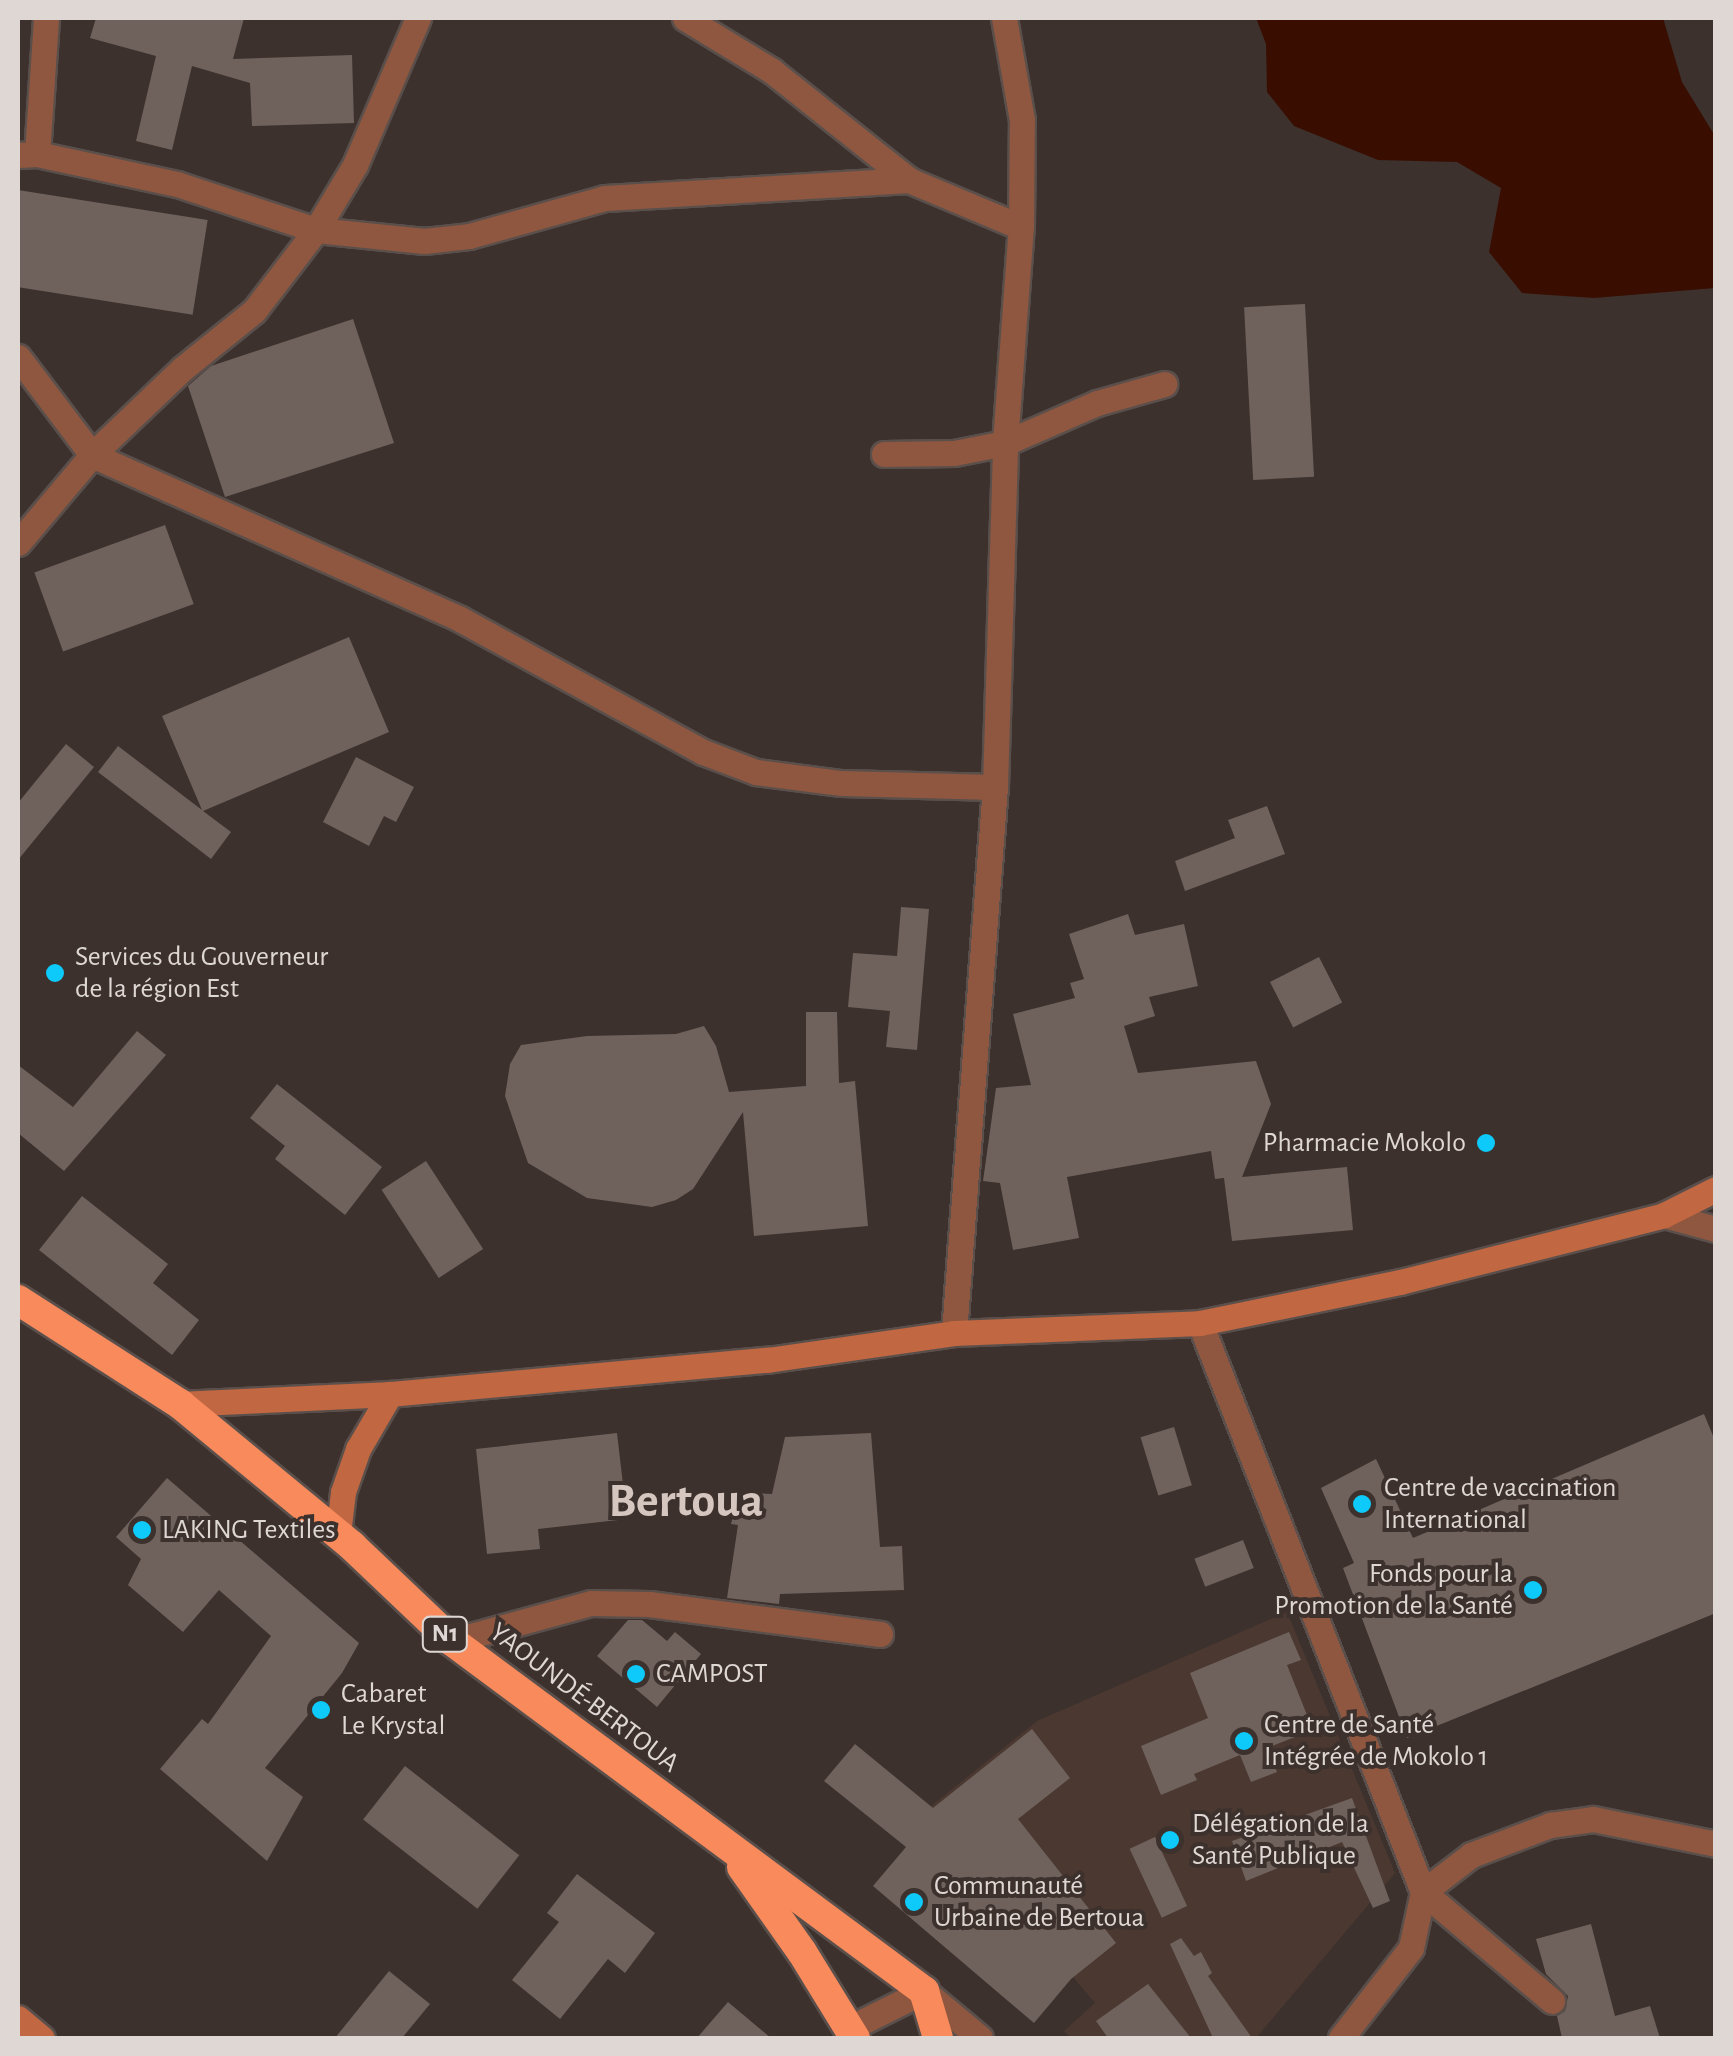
<!DOCTYPE html>
<meta charset="utf-8">
<style>
body{margin:0}
#map{position:relative;width:1733px;height:2056px;overflow:hidden;background:#3d312d;font-family:"Alegreya Sans",sans-serif}
div>[style]{position:absolute}
.built>*{inset:0;background:#4a3831}
.water>*{inset:0;background:#390e00}
.building>*{inset:0;background:#6f625d;transform-origin:0 0}
.roads{filter:drop-shadow(2px 0 #5a4f4b) drop-shadow(-2px 0 #5a4f4b) drop-shadow(0 2px #5a4f4b) drop-shadow(0 -2px #5a4f4b)}
.street>*{height:25px;margin:-12.5px;padding:0 12.5px;transform-origin:12.5px;border-radius:12.5px;background:#8f573f}
.secondary>*{height:25px;margin:-12.5px;padding:0 12.5px;transform-origin:12.5px;border-radius:12.5px;background:#c16741}
.highway>*{height:30px;margin:-15px;padding:0 15px;transform-origin:15px;border-radius:15px;background:#f88a5b}
.dots>*{width:28px;height:28px;translate:-50% -50%;box-sizing:border-box;border:5px solid #3d312d;border-radius:50%}
span{translate:-50% -50%;white-space:nowrap;text-align:center;line-height:1.15;-webkit-text-stroke:8px #3d312d;paint-order:stroke}
.shield-label span{padding:2px 8px;background:#3d312d;border:2px solid;border-radius:8px;-webkit-text-stroke-width:0}
.shield-label{font-size:25px;color:#ded7d4;font-weight:700}
.poi-label{font-size:28px;color:#ded7d4}
.left{translate:0 -50%;text-align:left}
.right{translate:-100% -50%;text-align:right}
.street-label{font-size:28px;color:#ded7d4}
.town-label{font-size:48px;color:#d5c6c0;font-weight:700}
.frame{position:absolute;inset:0;border:20px solid #ded7d4;pointer-events:none}
</style>
<div id="map">
<div class="built">
<i style="clip-path:polygon(1287px 1612px,1395px 1873px,1256px 2038px,1071px 2038px,1064px 2031px,1095px 2003px,930px 1807px,1037px 1721px)"></i>
</div>
<div class="water">
<i style="clip-path:polygon(1256px 18px,1663px 18px,1682px 82px,1715px 136px,1715px 288px,1594px 298px,1522px 293px,1489px 252px,1501px 188px,1457px 162px,1378px 160px,1294px 126px,1267px 92px,1266px 44px)"></i>
</div>
<div class="building">
<i style="clip-path:polygon(96px 18px,244px 18px,233px 59px,352px 55px,354px 123px,252px 126px,250px 83px,192px 66px,172px 150px,136px 141px,156px 56px,90px 38px)"></i>
<i style="left:18px;top:190px;width:192px;height:96px;rotate:9deg"></i>
<i style="left:1305px;top:304px;width:173px;height:61px;rotate:87deg"></i>
<i style="clip-path:polygon(353px 319px,394px 443px,225px 497px,188px 386px,211px 366px)"></i>
<i style="left:165px;top:525px;width:84px;height:139px;rotate:70deg"></i>
<i style="clip-path:polygon(349px 637px,389px 732px,203px 811px,231px 832px,211px 859px,98px 772px,118px 746px,202px 810px,162px 716px)"></i>
<i style="clip-path:polygon(66px 744px,94px 767px,18px 860px,18px 803px)"></i>
<i style="clip-path:polygon(356px 757px,414px 787px,396px 822px,384px 816px,369px 846px,323px 822px)"></i>
<i style="clip-path:polygon(1267px 806px,1285px 854px,1185px 891px,1175px 861px,1235px 838px,1228px 820px)"></i>
<i style="clip-path:polygon(901px 907px,929px 909px,917px 1050px,886px 1047px,890px 1011px,848px 1007px,853px 953px,897px 956px)"></i>
<i style="clip-path:polygon(1128px 914px,1135px 935px,1184px 924px,1198px 986px,1149px 997px,1155px 1016px,1124px 1026px,1138px 1073px,1256px 1061px,1271px 1104px,1242px 1177px,1347px 1167px,1353px 1230px,1232px 1241px,1224px 1178px,1215px 1179px,1211px 1151px,1067px 1177px,1079px 1238px,1013px 1250px,1000px 1183px,983px 1181px,996px 1088px,1031px 1085px,1013px 1014px,1075px 998px,1070px 983px,1084px 979px,1069px 934px)"></i>
<i style="left:1319px;top:957px;width:51px;height:55px;rotate:63deg"></i>
<i style="clip-path:polygon(806px 1012px,837px 1012px,839px 1083px,855px 1081px,868px 1226px,754px 1236px,743px 1112px,693px 1189px,676px 1200px,652px 1207px,587px 1198px,528px 1163px,505px 1096px,510px 1064px,521px 1045px,587px 1036px,676px 1034px,704px 1026px,716px 1046px,729px 1092px,806px 1086px)"></i>
<i style="clip-path:polygon(137px 1031px,166px 1055px,64px 1171px,18px 1133px,18px 1065px,73px 1107px)"></i>
<i style="clip-path:polygon(277px 1084px,382px 1167px,345px 1215px,275px 1159px,285px 1146px,250px 1118px)"></i>
<i style="left:426px;top:1161px;width:105px;height:53px;rotate:57deg"></i>
<i style="clip-path:polygon(82px 1196px,168px 1264px,153px 1283px,199px 1320px,172px 1355px,39px 1250px)"></i>
<i style="clip-path:polygon(1704px 1414px,1716px 1443px,1716px 1613px,1407px 1738px,1343px 1568px,1354px 1563px,1321px 1488px,1376px 1459px,1413px 1538px)"></i>
<i style="left:1174px;top:1427px;width:61px;height:35px;rotate:73deg"></i>
<i style="clip-path:polygon(617px 1433px,627px 1519px,538px 1529px,540px 1549px,487px 1554px,476px 1449px)"></i>
<i style="clip-path:polygon(871px 1433px,880px 1547px,902px 1546px,904px 1590px,780px 1594px,779px 1604px,727px 1598px,738px 1525px,731px 1524px,739px 1492px,772px 1494px,785px 1437px)"></i>
<i style="clip-path:polygon(167px 1478px,359px 1643px,342px 1673px,265px 1768px,303px 1797px,267px 1861px,160px 1769px,202px 1719px,208px 1724px,271px 1636px,219px 1590px,183px 1632px,128px 1585px,141px 1559px,116px 1537px)"></i>
<i style="left:1243px;top:1540px;width:30px;height:52px;rotate:69deg"></i>
<i style="clip-path:polygon(628px 1620px,642px 1620px,667px 1641px,675px 1632px,701px 1654px,657px 1707px,597px 1656px)"></i>
<i style="clip-path:polygon(1289px 1632px,1301px 1660px,1287px 1665px,1313px 1730px,1267px 1748px,1277px 1772px,1251px 1782px,1240px 1755px,1194px 1774px,1197px 1780px,1161px 1795px,1141px 1746px,1208px 1718px,1190px 1673px)"></i>
<i style="clip-path:polygon(1032px 1729px,1070px 1778px,1018px 1819px,1116px 1943px,1071px 1979px,1034px 2023px,873px 1886px,906px 1847px,824px 1781px,855px 1744px,933px 1808px)"></i>
<i style="left:405px;top:1766px;width:145px;height:68px;rotate:38deg"></i>
<i style="clip-path:polygon(1352px 1798px,1390px 1901px,1373px 1908px,1342px 1842px,1246px 1881px,1232px 1841px)"></i>
<i style="left:1155px;top:1837px;width:76px;height:28px;rotate:65deg"></i>
<i style="clip-path:polygon(577px 1874px,655px 1933px,625px 1973px,608px 1959px,560px 2019px,512px 1980px,559px 1922px,547px 1913px)"></i>
<i style="clip-path:polygon(1591px 1924px,1615px 2016px,1650px 2006px,1660px 2038px,1562px 2038px,1557px 2016px,1565px 2011px,1568px 1996px,1546px 1974px,1536px 1939px)"></i>
<i style="clip-path:polygon(1181px 1938px,1194px 1956px,1201px 1952px,1212px 1973px,1208px 1976px,1252px 2038px,1213px 2038px,1170px 1944px)"></i>
<i style="clip-path:polygon(389px 1971px,430px 2004px,402px 2038px,335px 2038px)"></i>
<i style="clip-path:polygon(1148px 1984px,1191px 2038px,1108px 2038px,1096px 2021px)"></i>
<i style="clip-path:polygon(728px 2002px,771px 2038px,697px 2038px)"></i>
</div>
<div class="roads">
<div class="street">
<i style="left:685px;top:18px;width:102px;rotate:31.3deg"></i>
<i style="left:772px;top:71px;width:175px;rotate:38.5deg"></i>
<i style="left:909px;top:180px;width:121px;rotate:22.8deg"></i>
<i style="left:37px;top:154px;width:136px;rotate:-86.2deg"></i>
<i style="left:18px;top:155px;width:19px;rotate:-3deg"></i>
<i style="left:37px;top:154px;width:143px;rotate:12.1deg"></i>
<i style="left:177px;top:184px;width:146px;rotate:18.3deg"></i>
<i style="left:316px;top:230px;width:109px;rotate:5.8deg"></i>
<i style="left:424px;top:241px;width:45px;rotate:-6.3deg"></i>
<i style="left:469px;top:236px;width:141px;rotate:-15.6deg"></i>
<i style="left:605px;top:198px;width:305px;rotate:-3.4deg"></i>
<i style="left:18px;top:357px;width:123px;rotate:52.9deg"></i>
<i style="left:92px;top:455px;width:403px;rotate:24deg"></i>
<i style="left:460px;top:619px;width:277px;rotate:28.7deg"></i>
<i style="left:703px;top:752px;width:57px;rotate:20.7deg"></i>
<i style="left:756px;top:772px;width:86px;rotate:7.4deg"></i>
<i style="left:841px;top:783px;width:154px;rotate:1.5deg"></i>
<i style="left:884px;top:454px;width:70px;rotate:-0.8deg"></i>
<i style="left:954px;top:453px;width:52px;rotate:-11.1deg"></i>
<i style="left:1005px;top:443px;width:100px;rotate:-23.5deg"></i>
<i style="left:1097px;top:403px;width:70px;rotate:-15.8deg"></i>
<i style="left:18px;top:543px;width:115px;rotate:-49.9deg"></i>
<i style="left:92px;top:455px;width:124px;rotate:-43.7deg"></i>
<i style="left:182px;top:369px;width:92px;rotate:-38.9deg"></i>
<i style="left:254px;top:311px;width:102px;rotate:-52.6deg"></i>
<i style="left:316px;top:230px;width:76px;rotate:-59deg"></i>
<i style="left:355px;top:165px;width:160px;rotate:-66.8deg"></i>
<i style="left:1664px;top:1215px;width:54px;rotate:15.1deg"></i>
<i style="left:1200px;top:1323px;width:611px;rotate:68.6deg"></i>
<i style="left:1423px;top:1892px;width:57px;rotate:102.1deg"></i>
<i style="left:1411px;top:1948px;width:114px;rotate:127.9deg"></i>
<i style="left:954px;top:1333px;width:548px;rotate:-85.71deg"></i>
<i style="left:995px;top:787px;width:344px;rotate:-88.3deg"></i>
<i style="left:1005px;top:443px;width:217px;rotate:-85.8deg"></i>
<i style="left:1021px;top:227px;width:107px;rotate:-89.5deg"></i>
<i style="left:1022px;top:120px;width:104px;rotate:-100deg"></i>
<i style="left:452px;top:1641px;width:144px;rotate:-15.3deg"></i>
<i style="left:591px;top:1603px;width:58px;rotate:1deg"></i>
<i style="left:649px;top:1604px;width:233px;rotate:7.4deg"></i>
<i style="left:1552px;top:2001px;width:169px;rotate:-139.8deg"></i>
<i style="left:1423px;top:1892px;width:61px;rotate:-37.6deg"></i>
<i style="left:1471px;top:1855px;width:85px;rotate:-20.8deg"></i>
<i style="left:1550px;top:1825px;width:43px;rotate:-7.9deg"></i>
<i style="left:1593px;top:1819px;width:126px;rotate:11.5deg"></i>
<i style="left:850px;top:2028px;width:83px;rotate:-26.6deg"></i>
<i style="left:924px;top:1991px;width:73px;rotate:40deg"></i>
</div>
<div class="secondary">
<i style="left:180px;top:1404px;width:210px;rotate:-2.7deg"></i>
<i style="left:390px;top:1394px;width:379px;rotate:-5.2deg"></i>
<i style="left:767px;top:1360px;width:189px;rotate:-8.2deg"></i>
<i style="left:954px;top:1333px;width:246px;rotate:-2.3deg"></i>
<i style="left:1200px;top:1323px;width:204px;rotate:-11.6deg"></i>
<i style="left:1400px;top:1282px;width:272px;rotate:-14.2deg"></i>
<i style="left:1664px;top:1215px;width:58px;rotate:-26.6deg"></i>
<i style="left:348px;top:1542px;width:13px;rotate:-141deg"></i>
<i style="left:338px;top:1534px;width:42px;rotate:-83.2deg"></i>
<i style="left:343px;top:1492px;width:46px;rotate:-70.8deg"></i>
<i style="left:358px;top:1449px;width:64px;rotate:-59.8deg"></i>
<i style="left:18px;top:2018px;width:31px;rotate:40deg"></i>
</div>
<div class="highway">
<i style="left:18px;top:1300px;width:193px;rotate:32.7deg"></i>
<i style="left:180px;top:1404px;width:223px;rotate:39.5deg"></i>
<i style="left:352px;top:1546px;width:138px;rotate:43.5deg"></i>
<i style="left:452px;top:1641px;width:588px;rotate:36.56deg"></i>
<i style="left:924px;top:1991px;width:49px;rotate:73.4deg"></i>
<i style="left:742px;top:1867px;width:104px;rotate:54.8deg"></i>
<i style="left:802px;top:1952px;width:101px;rotate:58.4deg"></i>
</div>
</div>
<div class="dots">
<i style="left:55px;top:973px;background:#0ecafa"></i>
<i style="left:1486px;top:1143px;background:#0ecafa"></i>
<i style="left:1362px;top:1504px;background:#0ecafa"></i>
<i style="left:142px;top:1530px;background:#0ecafa"></i>
<i style="left:1533px;top:1590px;background:#0ecafa"></i>
<i style="left:636px;top:1674px;background:#0ecafa"></i>
<i style="left:321px;top:1710px;background:#0ecafa"></i>
<i style="left:1244px;top:1741px;background:#0ecafa"></i>
<i style="left:1170px;top:1840px;background:#0ecafa"></i>
<i style="left:914px;top:1902px;background:#0ecafa"></i>
</div>
<div class="shield-label">
<span style="left:445px;top:1634px">N1</span>
</div>
<div class="poi-label">
<span class="left" style="left:75px;top:973px">Services du Gouverneur<br>de la région Est</span>
<span class="right" style="left:1466px;top:1143px">Pharmacie Mokolo</span>
<span class="left" style="left:1384px;top:1504px">Centre de vaccination<br>International</span>
<span class="left" style="left:162px;top:1530px">LAKING Textiles</span>
<span class="right" style="left:1513px;top:1590px">Fonds pour la<br>Promotion de la Santé</span>
<span class="left" style="left:656px;top:1674px">CAMPOST</span>
<span class="left" style="left:341px;top:1710px">Cabaret<br>Le Krystal</span>
<span class="left" style="left:1264px;top:1741px">Centre de Santé<br>Intégrée de Mokolo 1</span>
<span class="left" style="left:1192px;top:1840px">Délégation de la<br>Santé Publique</span>
<span class="left" style="left:934px;top:1902px">Communauté<br>Urbaine de Bertoua</span>
</div>
<div class="street-label">
<span style="left:584px;top:1698px;rotate:37deg">YAOUNDÉ-BERTOUA</span>
</div>
<div class="town-label">
<span style="left:686px;top:1503px">Bertoua</span>
</div>
<div class="frame"></div>
</div>
